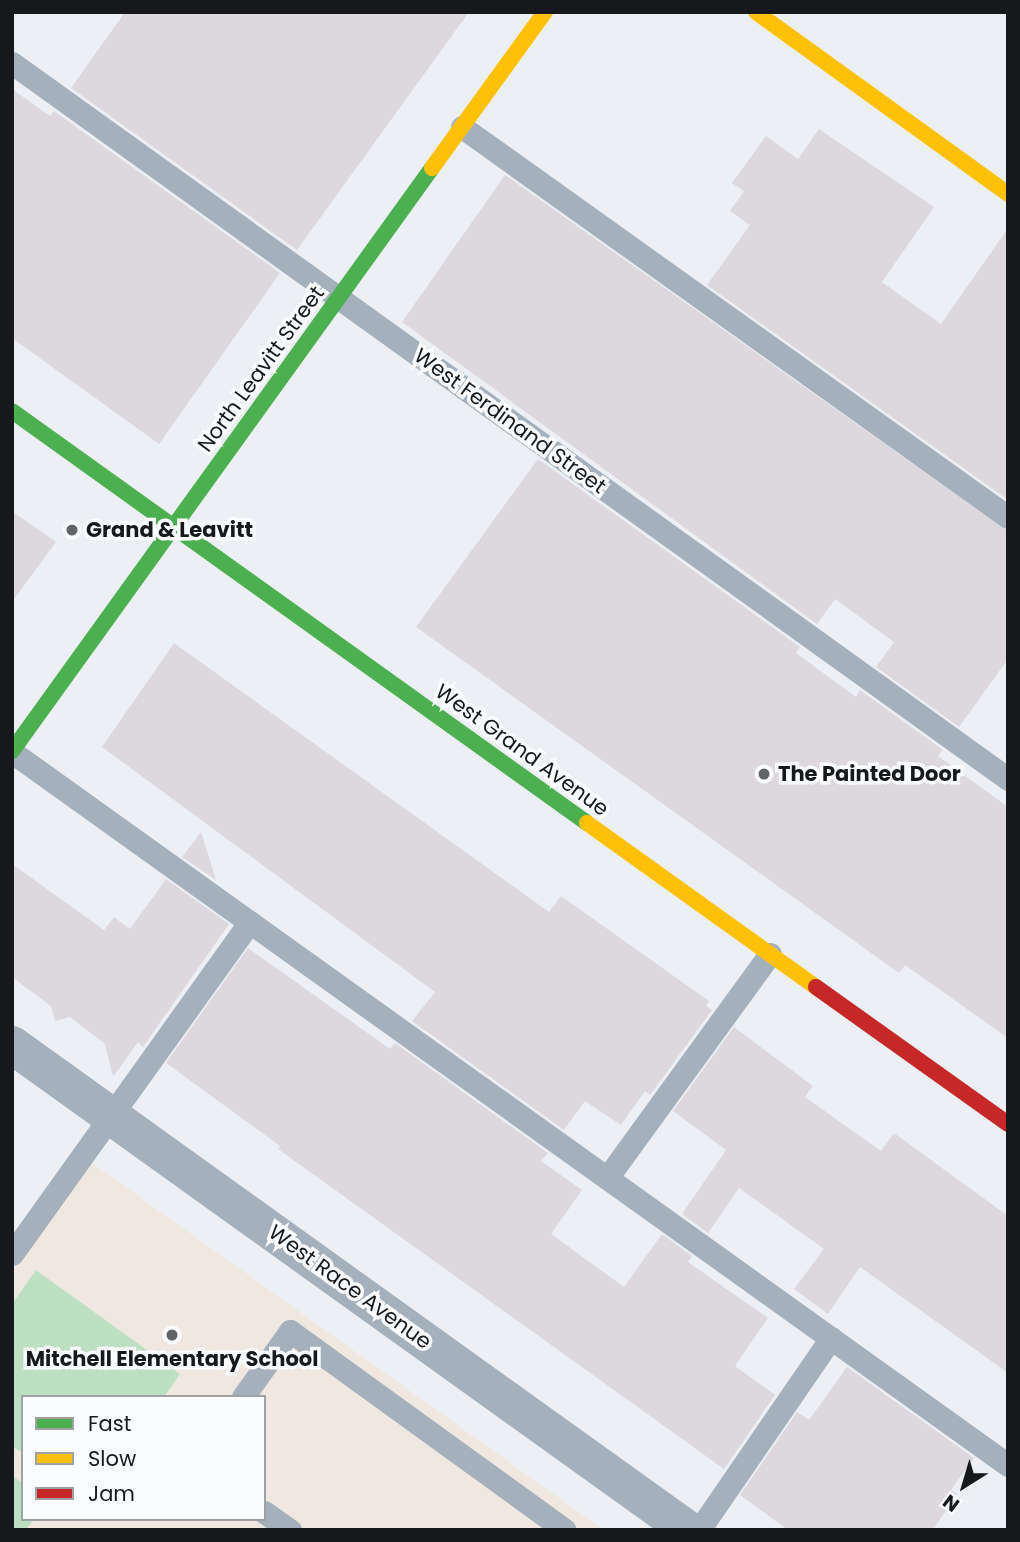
<!DOCTYPE html>
<style>
body{margin:0}
#map{position:relative;width:1020px;height:1542px;overflow:hidden;background:#ecf0f5;font-family:Poppins,sans-serif}
div>[style]{position:absolute}
.education>*{inset:0;background:#efe8e0}
.green>*{inset:0;background:#bee0c2}
.building>*{inset:0;background:#ddd8dd}
.lane>*{height:23px;margin:-11.5px;padding:0 11.5px;transform-origin:11.5px;border-radius:11.5px;background:#a4b0bc}
.street>*{height:38px;margin:-19px;padding:0 19px;transform-origin:19px;border-radius:19px;background:#a4b0bc}
.fast>*{height:16px;margin:-8px;padding:0 8px;transform-origin:8px;border-radius:8px;background:#4caf50}
.slow>*{height:16px;margin:-8px;padding:0 8px;transform-origin:8px;border-radius:8px;background:#ffc107}
.jam>*{height:16px;margin:-8px;padding:0 8px;transform-origin:8px;border-radius:8px;background:#c62828}
.dots>*{width:19px;height:19px;translate:-50% -50%;box-sizing:border-box;border:4px solid #fafcfe;border-radius:50%}
span{translate:-50% -50%;white-space:nowrap;text-align:center;line-height:1.15;-webkit-text-stroke:7px #fafcfe;paint-order:stroke}
.street-label{font-size:21px;color:#16181b}
.poi-label{font-size:21px;color:#16181b;font-weight:700}
.left{translate:0 -50%;text-align:left}
.frame{position:absolute;inset:0;border:14px solid #16181b;pointer-events:none}
.legend{position:absolute;left:21px;top:1395px;width:245px;height:126px;box-sizing:border-box;background:#fafcfe;border:2px solid #9fa1a3;margin:0;padding:9px 12px;list-style:none;font-size:21px;color:#16181b}
.legend li{display:flex;align-items:center;gap:14px;height:35px}
.legend b{width:35px;border:2px solid #9fa1a3}
.north{position:absolute;left:929px;top:1451px;width:70px;height:70px;-webkit-text-stroke:5px #fafcfe;paint-order:stroke;rotate:217deg;font-size:19px;font-weight:700;line-height:28px;text-align:center;color:#16181b}
.north::after{content:'';display:block;margin:auto;width:24px;height:32px;background:#16181b;clip-path:polygon(50% 0,100% 100%,50% 72%,0 100%)}
</style>
<div id="map">
<div class="education">
<i style="clip-path:polygon(evenodd,91px 1162px,604px 1530px,12px 1530px,12px 1272px,91px 1162px,23px 1397px,264px 1397px,264px 1519px,23px 1519px,23px 1397px)"></i>
</div>
<div class="green">
<i style="clip-path:polygon(36px 1270px,180px 1374px,164px 1397px,23px 1397px,23px 1453px,12px 1446px,12px 1304px)"></i>
<i style="clip-path:polygon(12px 1476px,23px 1483px,23px 1519px,34px 1519px,26px 1530px,12px 1530px)"></i>
</div>
<div class="building">
<i style="clip-path:polygon(125px 12px,469px 12px,297px 250px,71px 88px)"></i>
<i style="clip-path:polygon(12px 89px,50px 116px,54px 111px,280px 273px,159px 444px,12px 338px)"></i>
<i style="clip-path:polygon(819px 129px,934px 207px,882px 282px,941px 324px,1008px 228px,1008px 500px,707px 285px,750px 225px,730px 211px,744px 191px,732px 183px,766px 136px,798px 159px)"></i>
<i style="clip-path:polygon(505px 175px,1008px 531px,1008px 659px,959px 727px,876px 667px,894px 642px,835px 599px,817px 624px,402px 322px)"></i>
<i style="clip-path:polygon(538px 459px,800px 647px,796px 653px,856px 697px,860px 690px,943px 750px,938px 756px,1008px 807px,1008px 1038px,905px 965px,899px 973px,416px 627px)"></i>
<i style="clip-path:polygon(12px 511px,56px 542px,12px 602px)"></i>
<i style="clip-path:polygon(174px 643px,549px 912px,561px 896px,709px 1001px,706px 1006px,712px 1010px,650px 1095px,645px 1091px,621px 1125px,585px 1101px,564px 1130px,412px 1021px,435px 992px,102px 747px)"></i>
<i style="clip-path:polygon(201px 832px,216px 880px,182px 857px)"></i>
<i style="clip-path:polygon(12px 864px,104px 930px,114px 917px,130px 929px,166px 879px,229px 924px,143px 1047px,138px 1042px,113px 1077px,105px 1044px,70px 1017px,55px 1021px,51px 1006px,12px 977px)"></i>
<i style="clip-path:polygon(248px 948px,390px 1049px,395px 1043px,548px 1153px,541px 1161px,582px 1190px,551px 1234px,624px 1287px,662px 1234px,692px 1256px,688px 1262px,768px 1318px,735px 1366px,775px 1395px,724px 1469px,278px 1149px,280px 1146px,166px 1063px)"></i>
<i style="clip-path:polygon(734px 1027px,813px 1086px,805px 1097px,881px 1151px,894px 1133px,1008px 1216px,1008px 1373px,860px 1267px,828px 1314px,794px 1289px,824px 1249px,739px 1188px,708px 1233px,682px 1214px,726px 1150px,673px 1111px)"></i>
<i style="clip-path:polygon(847px 1367px,974px 1458px,951px 1490px,957px 1494px,933px 1530px,788px 1530px,740px 1495px,797px 1412px,809px 1420px)"></i>
</div>
<div class="lane">
<i style="left:12px;top:63px;width:1227px;rotate:35.71deg"></i>
<i style="left:462px;top:127px;width:671px;rotate:35.54deg"></i>
<i style="left:12px;top:752px;width:1225px;rotate:35.6deg"></i>
<i style="left:607px;top:1178px;width:277px;rotate:-54deg"></i>
<i style="left:12px;top:1254px;width:408px;rotate:-54.4deg"></i>
<i style="left:243px;top:1397px;width:81px;rotate:-54.5deg"></i>
<i style="left:290px;top:1331px;width:339px;rotate:35.9deg"></i>
<i style="left:264px;top:1512px;width:32px;rotate:35deg"></i>
<i style="left:699px;top:1530px;width:233px;rotate:-55.5deg"></i>
</div>
<div class="street">
<i style="left:12px;top:1045px;width:832px;rotate:35.66deg"></i>
</div>
<div class="fast">
<i style="left:12px;top:411px;width:707px;rotate:35.62deg"></i>
<i style="left:12px;top:751px;width:719px;rotate:-54.23deg"></i>
</div>
<div class="slow">
<i style="left:756px;top:12px;width:311px;rotate:35.8deg"></i>
<i style="left:432px;top:168px;width:193px;rotate:-54.1deg"></i>
<i style="left:587px;top:823px;width:282px;rotate:35.6deg"></i>
</div>
<div class="jam">
<i style="left:816px;top:987px;width:236px;rotate:35.5deg"></i>
</div>
<div class="dots">
<i style="left:72px;top:530px;background:#616467"></i>
<i style="left:764px;top:774px;background:#616467"></i>
<i style="left:172px;top:1335px;background:#616467"></i>
</div>
<div class="street-label">
<span style="left:261px;top:369px;rotate:-54deg">North Leavitt Street</span>
<span style="left:510px;top:421px;rotate:36deg">West Ferdinand Street</span>
<span style="left:522px;top:750px;rotate:36deg">West Grand Avenue</span>
<span style="left:350px;top:1287px;rotate:36deg">West Race Avenue</span>
</div>
<div class="poi-label">
<span class="left" style="left:86px;top:530px">Grand &amp; Leavitt</span>
<span class="left" style="left:778px;top:774px">The Painted Door</span>
<span style="left:172px;top:1359px">Mitchell Elementary School</span>
</div>
<div class="frame"></div>
<ul class="legend">
<li><b style="height:9px;background:#4caf50"></b>Fast</li>
<li><b style="height:9px;background:#ffc107"></b>Slow</li>
<li><b style="height:9px;background:#c62828"></b>Jam</li>
</ul>
<div class="north">N</div>
</div>
